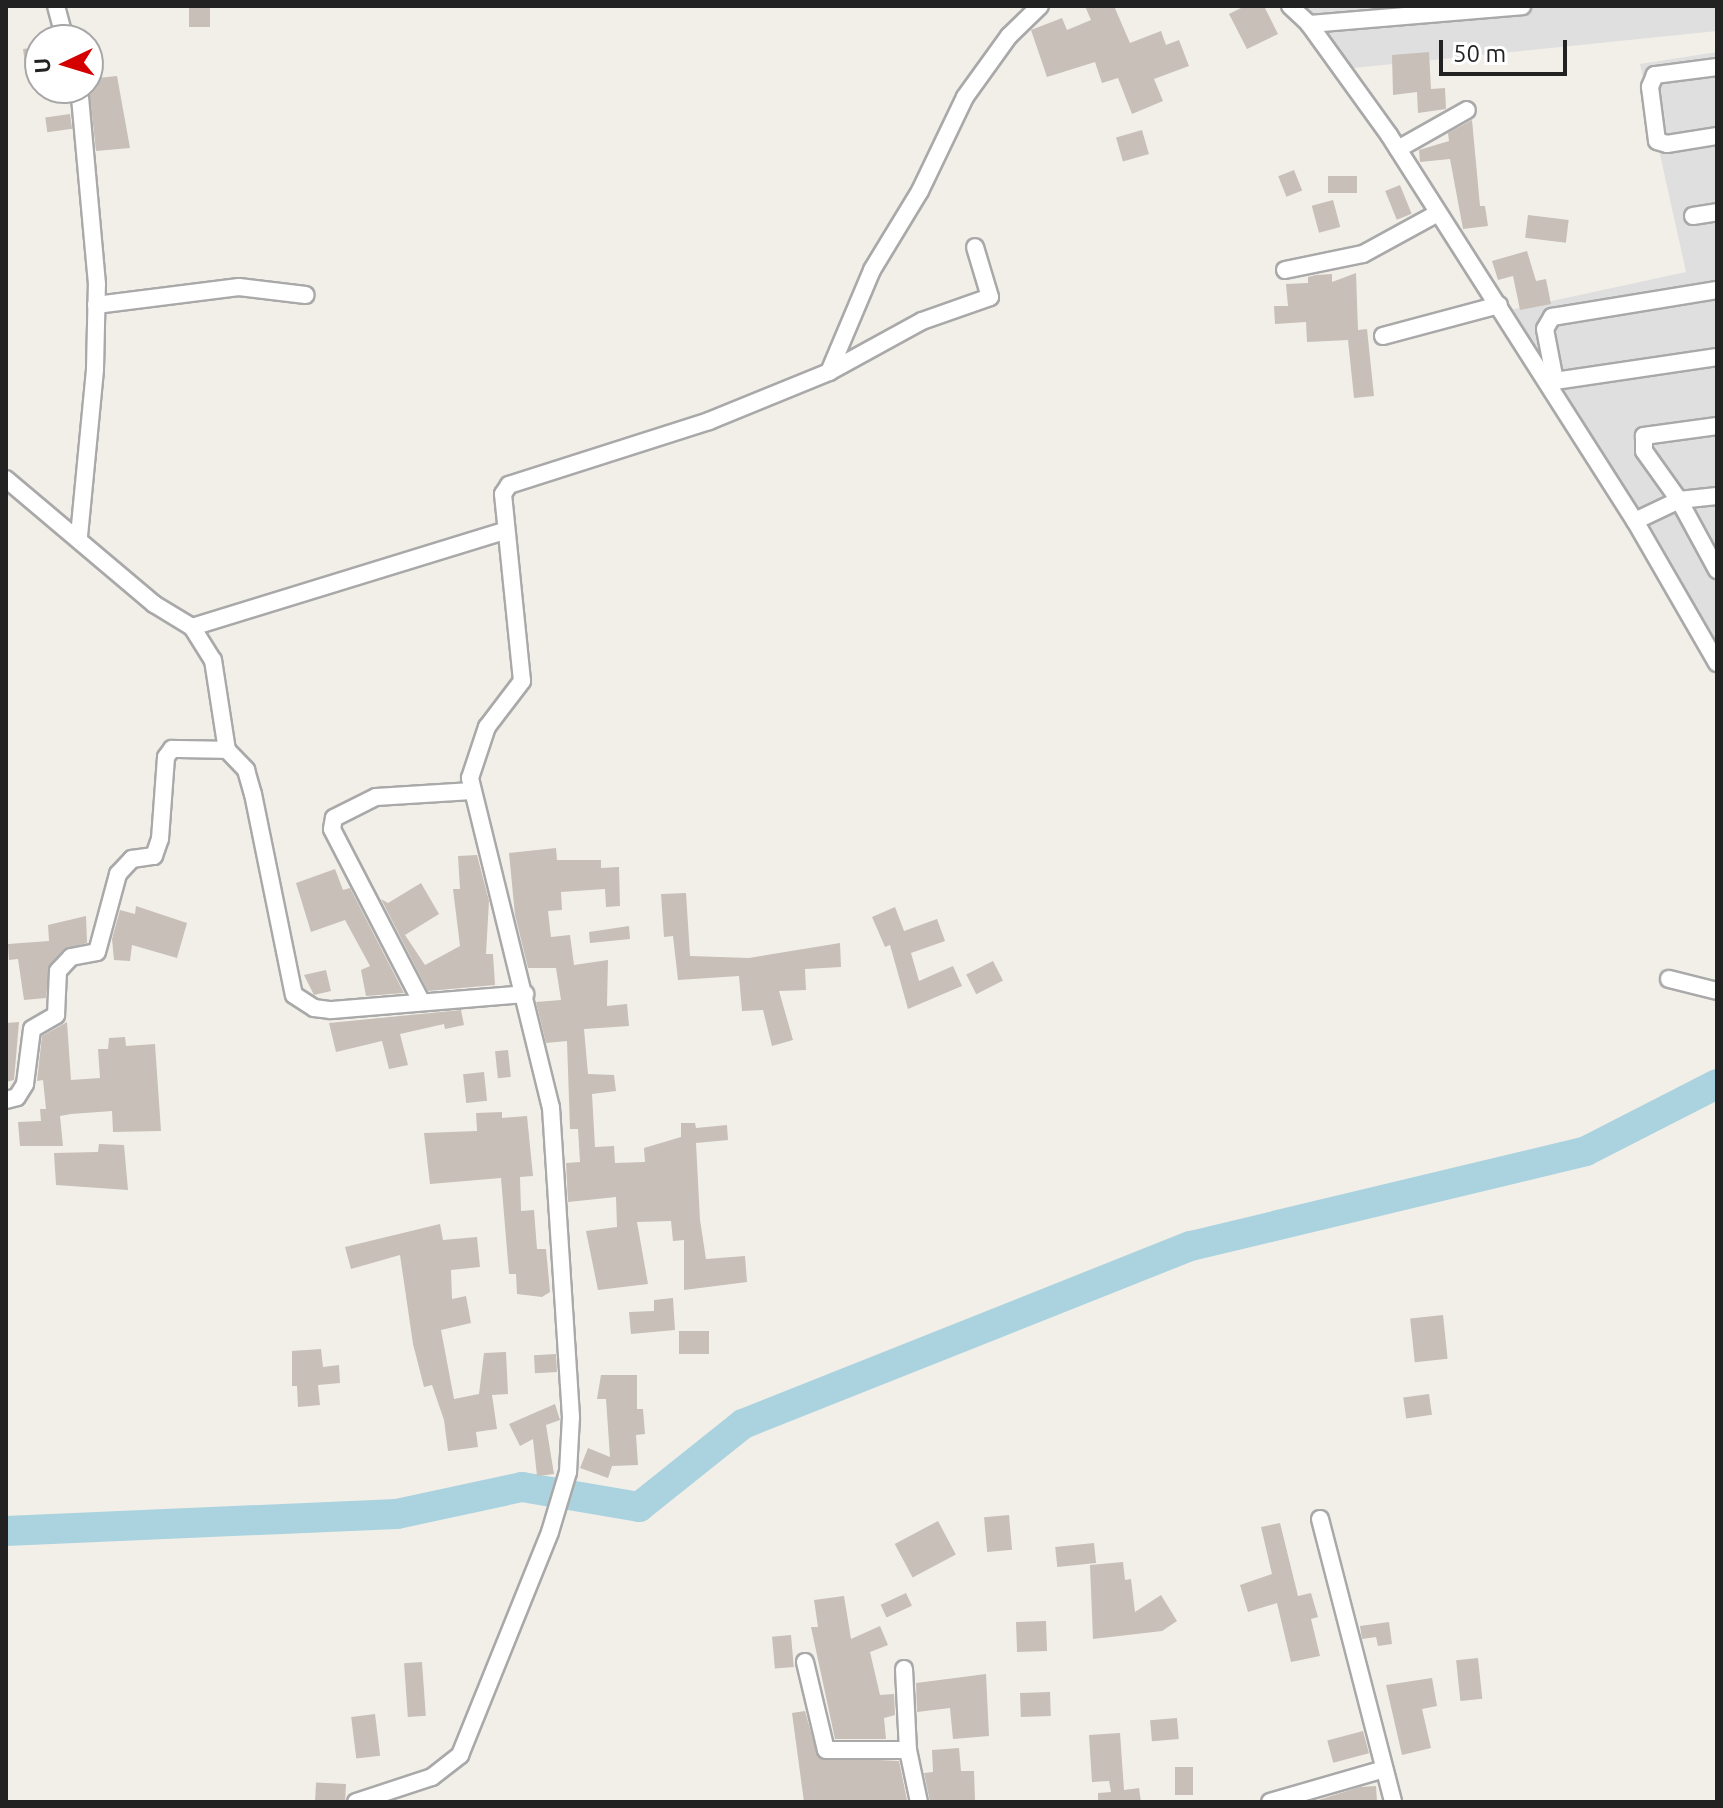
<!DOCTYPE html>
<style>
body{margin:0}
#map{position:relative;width:1723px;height:1808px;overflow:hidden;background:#f2efe9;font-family:Ubuntu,sans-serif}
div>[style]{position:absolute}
.residential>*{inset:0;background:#e0dfdf}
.river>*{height:30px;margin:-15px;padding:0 15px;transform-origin:15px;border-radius:15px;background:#aad3df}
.building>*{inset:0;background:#c7bfb8;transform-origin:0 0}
.roads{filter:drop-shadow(2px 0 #a9a9a9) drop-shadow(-2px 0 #a9a9a9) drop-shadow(0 2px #a9a9a9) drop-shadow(0 -2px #a9a9a9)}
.minor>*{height:16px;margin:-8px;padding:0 8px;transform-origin:8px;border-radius:8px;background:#fff}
span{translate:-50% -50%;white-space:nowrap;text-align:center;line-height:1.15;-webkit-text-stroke:6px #fff;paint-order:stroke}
.frame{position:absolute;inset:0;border:8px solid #222;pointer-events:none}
.north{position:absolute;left:24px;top:24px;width:80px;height:80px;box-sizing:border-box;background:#fff;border:2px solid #a7a7a7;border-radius:50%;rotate:266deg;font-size:22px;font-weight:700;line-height:32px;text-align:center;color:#222}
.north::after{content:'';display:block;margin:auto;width:28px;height:36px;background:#d40000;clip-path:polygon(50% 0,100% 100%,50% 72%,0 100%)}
.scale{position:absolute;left:1439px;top:40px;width:128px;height:36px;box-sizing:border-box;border:4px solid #222;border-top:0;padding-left:10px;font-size:24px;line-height:28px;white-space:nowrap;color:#222;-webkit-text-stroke:6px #fff;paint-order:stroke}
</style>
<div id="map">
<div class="residential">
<i style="clip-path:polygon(1306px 6px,1717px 6px,1717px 31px,1354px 68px)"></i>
<i style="clip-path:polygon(1717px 52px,1717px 660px,1505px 311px,1686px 272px,1640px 64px)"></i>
</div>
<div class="river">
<i style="left:6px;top:1531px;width:391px;rotate:-2.5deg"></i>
<i style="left:397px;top:1514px;width:128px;rotate:-12.2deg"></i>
<i style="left:522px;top:1487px;width:119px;rotate:9.7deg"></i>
<i style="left:639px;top:1507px;width:133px;rotate:-38.6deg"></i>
<i style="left:743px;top:1424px;width:482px;rotate:-21.7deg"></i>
<i style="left:1191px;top:1246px;width:406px;rotate:-13.5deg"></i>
<i style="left:1586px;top:1151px;width:147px;rotate:-27.1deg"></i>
</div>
<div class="building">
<i style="left:189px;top:6px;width:21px;height:21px"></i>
<i style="clip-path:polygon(1085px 6px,1114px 6px,1130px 43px,1161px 31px,1166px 45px,1179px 40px,1189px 66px,1154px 79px,1163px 101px,1132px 114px,1118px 78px,1102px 83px,1095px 62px,1047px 77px,1031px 30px,1062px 18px,1067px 30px,1091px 20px)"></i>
<i style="clip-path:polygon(1245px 6px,1264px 6px,1278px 34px,1247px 49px,1229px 14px)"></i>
<i style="clip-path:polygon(40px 47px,40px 69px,26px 71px,23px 49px)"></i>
<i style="clip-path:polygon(1429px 52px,1431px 89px,1445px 88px,1446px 109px,1418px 113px,1417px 92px,1393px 95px,1392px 55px)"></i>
<i style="clip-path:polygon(117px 76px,130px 148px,96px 151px,88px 79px)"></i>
<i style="left:70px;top:114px;width:15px;height:25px;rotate:82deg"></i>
<i style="clip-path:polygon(1472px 120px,1480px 206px,1485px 206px,1488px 226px,1463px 229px,1450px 159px,1420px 162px,1419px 150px,1449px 141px,1448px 133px)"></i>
<i style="left:1142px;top:130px;width:25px;height:27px;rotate:74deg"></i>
<i style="left:1294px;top:170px;width:22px;height:17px;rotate:68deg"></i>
<i style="left:1328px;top:176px;width:29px;height:17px"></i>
<i style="left:1400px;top:185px;width:31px;height:16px;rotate:68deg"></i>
<i style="left:1333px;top:200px;width:28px;height:22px;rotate:75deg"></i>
<i style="left:1528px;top:215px;width:41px;height:23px;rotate:7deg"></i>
<i style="clip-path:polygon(1527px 251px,1536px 281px,1546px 279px,1551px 304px,1520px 310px,1513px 276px,1498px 280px,1492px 261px)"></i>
<i style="clip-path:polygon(1356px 273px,1358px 330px,1367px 329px,1374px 396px,1354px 398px,1348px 340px,1307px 342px,1306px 322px,1275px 324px,1274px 306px,1288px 306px,1286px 284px,1308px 283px,1308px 277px,1316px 275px,1332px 274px,1332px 282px)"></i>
<i style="clip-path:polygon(556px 848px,557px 860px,601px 860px,601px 868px,619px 867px,620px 906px,606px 907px,605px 889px,561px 892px,562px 910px,548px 911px,551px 937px,570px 935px,574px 965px,608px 960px,607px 1006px,627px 1004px,629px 1026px,584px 1029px,588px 1074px,614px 1075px,616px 1091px,592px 1094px,595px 1147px,614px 1146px,615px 1163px,645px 1162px,644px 1148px,681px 1137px,681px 1123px,695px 1123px,696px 1128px,727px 1125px,728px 1140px,696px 1143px,700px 1220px,706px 1259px,745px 1256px,747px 1282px,684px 1290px,684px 1240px,673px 1241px,671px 1221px,637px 1222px,648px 1284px,598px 1290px,586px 1231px,617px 1227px,616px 1197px,568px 1202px,566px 1163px,580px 1162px,578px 1129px,570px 1129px,567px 1041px,546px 1043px,536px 1002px,561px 1000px,556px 968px,528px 968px,515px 915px,509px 853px)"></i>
<i style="clip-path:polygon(477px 855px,489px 901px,486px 954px,493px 954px,495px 985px,428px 991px,381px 899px,388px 903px,421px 883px,439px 914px,405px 935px,425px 965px,460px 946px,453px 889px,460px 889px,458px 856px)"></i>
<i style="clip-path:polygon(335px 869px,343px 890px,350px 888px,404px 993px,366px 996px,361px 970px,370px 966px,345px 920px,311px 932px,296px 883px)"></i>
<i style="clip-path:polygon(686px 893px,690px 956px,749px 958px,840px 943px,841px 967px,805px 969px,806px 990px,779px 991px,793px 1040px,772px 1046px,763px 1010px,742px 1011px,739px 976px,678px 980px,673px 936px,664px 937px,661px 894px)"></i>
<i style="clip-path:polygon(136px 906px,187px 923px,177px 958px,132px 945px,130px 961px,114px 960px,112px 939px,120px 910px,135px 914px)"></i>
<i style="clip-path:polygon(895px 907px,904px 931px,937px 919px,945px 941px,911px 953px,919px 981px,953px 966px,962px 986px,908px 1009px,890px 945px,885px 947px,872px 917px)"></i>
<i style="clip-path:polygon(86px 916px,87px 943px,64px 949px,50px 964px,46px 998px,24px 1000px,18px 959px,9px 960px,8px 944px,49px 941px,48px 925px)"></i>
<i style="clip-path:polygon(629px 926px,630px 939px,590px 943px,589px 932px)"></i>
<i style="left:993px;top:961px;width:22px;height:30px;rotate:63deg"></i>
<i style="clip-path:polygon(326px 970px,331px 991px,314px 995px,304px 975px)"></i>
<i style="clip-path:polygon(461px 1010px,464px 1025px,445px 1029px,444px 1024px,400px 1034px,408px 1065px,389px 1069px,382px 1041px,336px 1052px,329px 1023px)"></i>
<i style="clip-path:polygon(19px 1022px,14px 1080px,6px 1082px,6px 1023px)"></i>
<i style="clip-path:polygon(67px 1022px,71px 1080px,100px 1078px,98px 1049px,108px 1049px,109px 1038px,125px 1037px,126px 1046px,155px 1044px,161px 1131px,113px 1132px,112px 1111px,71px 1114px,60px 1116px,63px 1146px,20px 1146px,18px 1122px,41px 1121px,40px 1109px,46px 1109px,43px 1080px,37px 1081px,42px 1036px)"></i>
<i style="left:508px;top:1050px;width:27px;height:13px;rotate:84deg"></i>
<i style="left:484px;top:1072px;width:29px;height:21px;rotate:84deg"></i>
<i style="clip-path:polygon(502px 1112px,502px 1118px,527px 1116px,533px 1176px,520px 1177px,521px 1211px,534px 1210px,537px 1249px,546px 1249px,550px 1292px,542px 1297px,517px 1294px,516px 1274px,509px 1274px,501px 1178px,430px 1184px,424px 1133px,477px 1131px,476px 1113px)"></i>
<i style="clip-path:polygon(99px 1144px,124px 1145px,128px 1190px,56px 1185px,54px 1153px,98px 1152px)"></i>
<i style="clip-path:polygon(440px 1224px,443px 1240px,477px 1237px,480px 1267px,451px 1270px,452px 1299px,466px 1296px,471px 1323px,441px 1330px,454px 1399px,479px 1394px,484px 1353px,506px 1352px,508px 1394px,492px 1395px,497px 1429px,476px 1432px,478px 1447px,448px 1451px,444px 1420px,432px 1385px,424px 1387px,413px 1344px,400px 1255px,351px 1269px,345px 1247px)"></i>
<i style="clip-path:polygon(673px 1298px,675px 1330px,631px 1334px,629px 1312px,654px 1311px,654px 1300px)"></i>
<i style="left:1443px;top:1315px;width:44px;height:33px;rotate:84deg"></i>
<i style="left:679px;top:1331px;width:30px;height:23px"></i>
<i style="clip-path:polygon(321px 1349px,323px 1367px,339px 1365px,340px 1383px,318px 1385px,320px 1405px,298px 1407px,297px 1386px,292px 1386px,292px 1351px)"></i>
<i style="left:556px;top:1354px;width:18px;height:22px;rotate:87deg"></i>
<i style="clip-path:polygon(601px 1375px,637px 1375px,637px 1409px,643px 1409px,645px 1434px,636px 1435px,638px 1465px,612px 1466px,608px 1478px,580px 1468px,588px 1448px,610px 1457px,606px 1399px,597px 1399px)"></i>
<i style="left:1429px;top:1394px;width:21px;height:26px;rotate:82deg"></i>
<i style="clip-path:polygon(555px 1404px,560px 1420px,546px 1425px,554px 1474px,537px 1476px,533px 1439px,520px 1446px,509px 1424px)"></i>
<i style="left:1009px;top:1515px;width:35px;height:25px;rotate:85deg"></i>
<i style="left:938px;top:1521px;width:38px;height:49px;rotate:62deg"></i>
<i style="clip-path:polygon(1280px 1523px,1298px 1596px,1311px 1593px,1318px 1617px,1311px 1619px,1320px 1656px,1291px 1662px,1277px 1603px,1248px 1612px,1240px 1585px,1272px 1574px,1261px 1527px)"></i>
<i style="left:1094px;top:1543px;width:20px;height:39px;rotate:84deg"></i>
<i style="clip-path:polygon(1123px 1562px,1125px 1580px,1131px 1579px,1135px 1612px,1161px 1595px,1177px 1621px,1162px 1631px,1093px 1639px,1090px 1565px)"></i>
<i style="left:906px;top:1593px;width:14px;height:28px;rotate:65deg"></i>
<i style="clip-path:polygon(844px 1596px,851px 1639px,880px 1626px,888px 1645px,870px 1652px,880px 1695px,894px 1694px,895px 1715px,884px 1718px,886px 1739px,835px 1739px,811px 1627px,818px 1627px,814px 1600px)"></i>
<i style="left:1046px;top:1621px;width:30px;height:30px;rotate:88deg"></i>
<i style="clip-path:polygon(1389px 1622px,1392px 1644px,1378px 1646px,1376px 1637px,1362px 1639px,1360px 1626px)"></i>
<i style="left:791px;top:1635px;width:32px;height:19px;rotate:85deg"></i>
<i style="left:1478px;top:1658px;width:41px;height:22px;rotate:84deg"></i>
<i style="left:422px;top:1662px;width:54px;height:18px;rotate:86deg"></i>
<i style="clip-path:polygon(986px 1674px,989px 1736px,953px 1739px,950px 1708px,917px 1712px,916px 1683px)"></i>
<i style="clip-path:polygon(1432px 1678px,1437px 1706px,1422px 1709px,1431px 1748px,1402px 1755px,1386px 1685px)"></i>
<i style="left:1050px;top:1692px;width:24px;height:30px;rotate:88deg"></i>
<i style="clip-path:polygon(805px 1711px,818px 1757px,899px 1761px,907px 1800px,804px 1802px,792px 1713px)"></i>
<i style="left:375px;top:1714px;width:42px;height:24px;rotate:83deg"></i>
<i style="left:1177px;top:1718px;width:21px;height:27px;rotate:85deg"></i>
<i style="left:1363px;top:1731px;width:23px;height:37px;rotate:75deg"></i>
<i style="clip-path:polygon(1120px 1733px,1124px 1790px,1139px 1788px,1141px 1802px,1098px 1802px,1098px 1793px,1111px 1792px,1109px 1781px,1092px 1782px,1089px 1735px)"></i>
<i style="clip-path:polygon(959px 1748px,961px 1771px,974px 1771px,975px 1800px,930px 1802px,924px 1773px,933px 1772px,932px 1750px)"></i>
<i style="left:1175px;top:1767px;width:18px;height:28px"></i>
<i style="left:346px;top:1784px;width:18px;height:30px;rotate:93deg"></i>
<i style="clip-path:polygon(1376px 1786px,1377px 1802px,1312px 1802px,1360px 1787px)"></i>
</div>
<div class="roads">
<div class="minor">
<i style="left:56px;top:6px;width:35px;rotate:75deg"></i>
<i style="left:1290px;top:6px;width:26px;rotate:43deg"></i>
<i style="left:1309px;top:24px;width:137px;rotate:54.2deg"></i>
<i style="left:1389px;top:135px;width:458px;rotate:57.5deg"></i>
<i style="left:1635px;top:521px;width:164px;rotate:60deg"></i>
<i style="left:1309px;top:24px;width:214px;rotate:-4.8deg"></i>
<i style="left:1717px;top:67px;width:63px;rotate:172.6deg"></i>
<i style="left:1655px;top:75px;width:13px;rotate:113deg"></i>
<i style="left:1650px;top:87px;width:54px;rotate:82.6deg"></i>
<i style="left:1657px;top:141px;width:10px;rotate:17deg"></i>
<i style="left:1667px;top:144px;width:51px;rotate:-9.1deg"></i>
<i style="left:1398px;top:149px;width:79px;rotate:-29.5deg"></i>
<i style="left:1693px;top:216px;width:24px;rotate:-9deg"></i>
<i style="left:1285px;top:270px;width:80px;rotate:-11.6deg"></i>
<i style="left:1363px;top:254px;width:85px;rotate:-28.7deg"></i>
<i style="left:96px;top:305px;width:144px;rotate:-7.2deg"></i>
<i style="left:239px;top:287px;width:67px;rotate:6.8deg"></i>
<i style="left:1383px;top:336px;width:120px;rotate:-15deg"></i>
<i style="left:829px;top:372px;width:106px;rotate:-28.7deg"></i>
<i style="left:922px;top:321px;width:72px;rotate:-19.4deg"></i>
<i style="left:990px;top:297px;width:52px;rotate:-106.7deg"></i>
<i style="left:1555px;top:381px;width:53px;rotate:-100.9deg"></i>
<i style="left:1545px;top:329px;width:14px;rotate:-60deg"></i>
<i style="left:1552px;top:317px;width:167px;rotate:-9.3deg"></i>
<i style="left:1548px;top:382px;width:171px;rotate:-8.4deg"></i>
<i style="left:1717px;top:426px;width:74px;rotate:172.2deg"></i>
<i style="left:1644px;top:436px;width:15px;rotate:90deg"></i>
<i style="left:1644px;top:451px;width:60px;rotate:54.5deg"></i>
<i style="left:1679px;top:500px;width:80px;rotate:61.5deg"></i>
<i style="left:6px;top:479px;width:194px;rotate:40.2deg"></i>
<i style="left:154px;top:604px;width:44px;rotate:31.2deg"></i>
<i style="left:192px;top:627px;width:39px;rotate:58deg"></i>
<i style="left:213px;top:660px;width:91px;rotate:81.2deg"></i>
<i style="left:227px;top:750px;width:28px;rotate:46deg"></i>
<i style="left:246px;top:770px;width:25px;rotate:74deg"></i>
<i style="left:253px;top:794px;width:205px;rotate:78.5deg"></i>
<i style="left:294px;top:995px;width:24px;rotate:33deg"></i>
<i style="left:314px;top:1008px;width:17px;rotate:7deg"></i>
<i style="left:331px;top:1010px;width:195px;rotate:-4.7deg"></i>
<i style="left:1635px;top:521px;width:49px;rotate:-25.5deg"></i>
<i style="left:1679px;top:500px;width:38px;rotate:-6deg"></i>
<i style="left:79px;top:536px;width:168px;rotate:-84.5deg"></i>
<i style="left:95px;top:369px;width:85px;rotate:-88.7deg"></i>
<i style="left:97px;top:284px;width:197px;rotate:-95.2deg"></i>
<i style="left:192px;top:627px;width:327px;rotate:-17.1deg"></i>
<i style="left:1669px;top:979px;width:49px;rotate:14deg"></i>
<i style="left:420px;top:999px;width:191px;rotate:-117.4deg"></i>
<i style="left:332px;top:829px;width:11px;rotate:-80deg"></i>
<i style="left:334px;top:818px;width:47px;rotate:-26.6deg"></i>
<i style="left:376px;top:797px;width:96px;rotate:-3.6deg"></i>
<i style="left:6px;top:1100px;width:11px;rotate:-15deg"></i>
<i style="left:17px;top:1097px;width:15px;rotate:-58deg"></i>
<i style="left:25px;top:1084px;width:55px;rotate:-82.7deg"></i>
<i style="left:32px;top:1029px;width:28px;rotate:-30deg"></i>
<i style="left:56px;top:1015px;width:44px;rotate:-87.4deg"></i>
<i style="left:58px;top:971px;width:19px;rotate:-47deg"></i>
<i style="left:71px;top:957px;width:26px;rotate:-11deg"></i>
<i style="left:97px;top:952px;width:81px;rotate:-74.9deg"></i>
<i style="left:118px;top:874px;width:21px;rotate:-47deg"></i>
<i style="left:132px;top:859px;width:22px;rotate:-8deg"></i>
<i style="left:154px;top:856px;width:18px;rotate:-71deg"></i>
<i style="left:160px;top:839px;width:82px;rotate:-85.8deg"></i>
<i style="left:166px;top:757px;width:10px;rotate:-53deg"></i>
<i style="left:172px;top:749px;width:55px;rotate:1deg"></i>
<i style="left:1320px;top:1519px;width:292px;rotate:75.5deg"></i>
<i style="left:805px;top:1662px;width:90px;rotate:76.6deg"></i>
<i style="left:826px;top:1750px;width:82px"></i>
<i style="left:908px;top:1750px;width:53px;rotate:78.1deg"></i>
<i style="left:904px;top:1669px;width:81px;rotate:87.2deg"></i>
<i style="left:356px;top:1802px;width:80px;rotate:-18.2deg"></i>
<i style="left:432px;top:1777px;width:36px;rotate:-38deg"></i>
<i style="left:460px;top:1755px;width:240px;rotate:-68deg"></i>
<i style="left:550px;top:1532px;width:63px;rotate:-73.3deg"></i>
<i style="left:568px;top:1472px;width:55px;rotate:-86.9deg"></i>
<i style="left:571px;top:1417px;width:310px;rotate:-93.7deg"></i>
<i style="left:551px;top:1108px;width:340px;rotate:-103.8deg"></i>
<i style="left:470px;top:778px;width:54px;rotate:-71.6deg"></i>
<i style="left:487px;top:727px;width:58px;rotate:-52.7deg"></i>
<i style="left:522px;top:681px;width:188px;rotate:-95.8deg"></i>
<i style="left:503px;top:494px;width:11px;rotate:-56deg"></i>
<i style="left:509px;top:485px;width:210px;rotate:-17.7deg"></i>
<i style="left:709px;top:421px;width:130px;rotate:-22.2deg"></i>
<i style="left:829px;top:372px;width:111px;rotate:-67.1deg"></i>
<i style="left:872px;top:270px;width:92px;rotate:-58.7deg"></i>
<i style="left:920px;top:191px;width:104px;rotate:-64.4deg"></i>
<i style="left:965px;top:97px;width:75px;rotate:-54.2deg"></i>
<i style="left:1009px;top:36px;width:43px;rotate:-44.1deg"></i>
<i style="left:1270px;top:1802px;width:119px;rotate:-16.1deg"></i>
</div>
</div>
<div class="frame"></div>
<div class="north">U</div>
<div class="scale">50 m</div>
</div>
